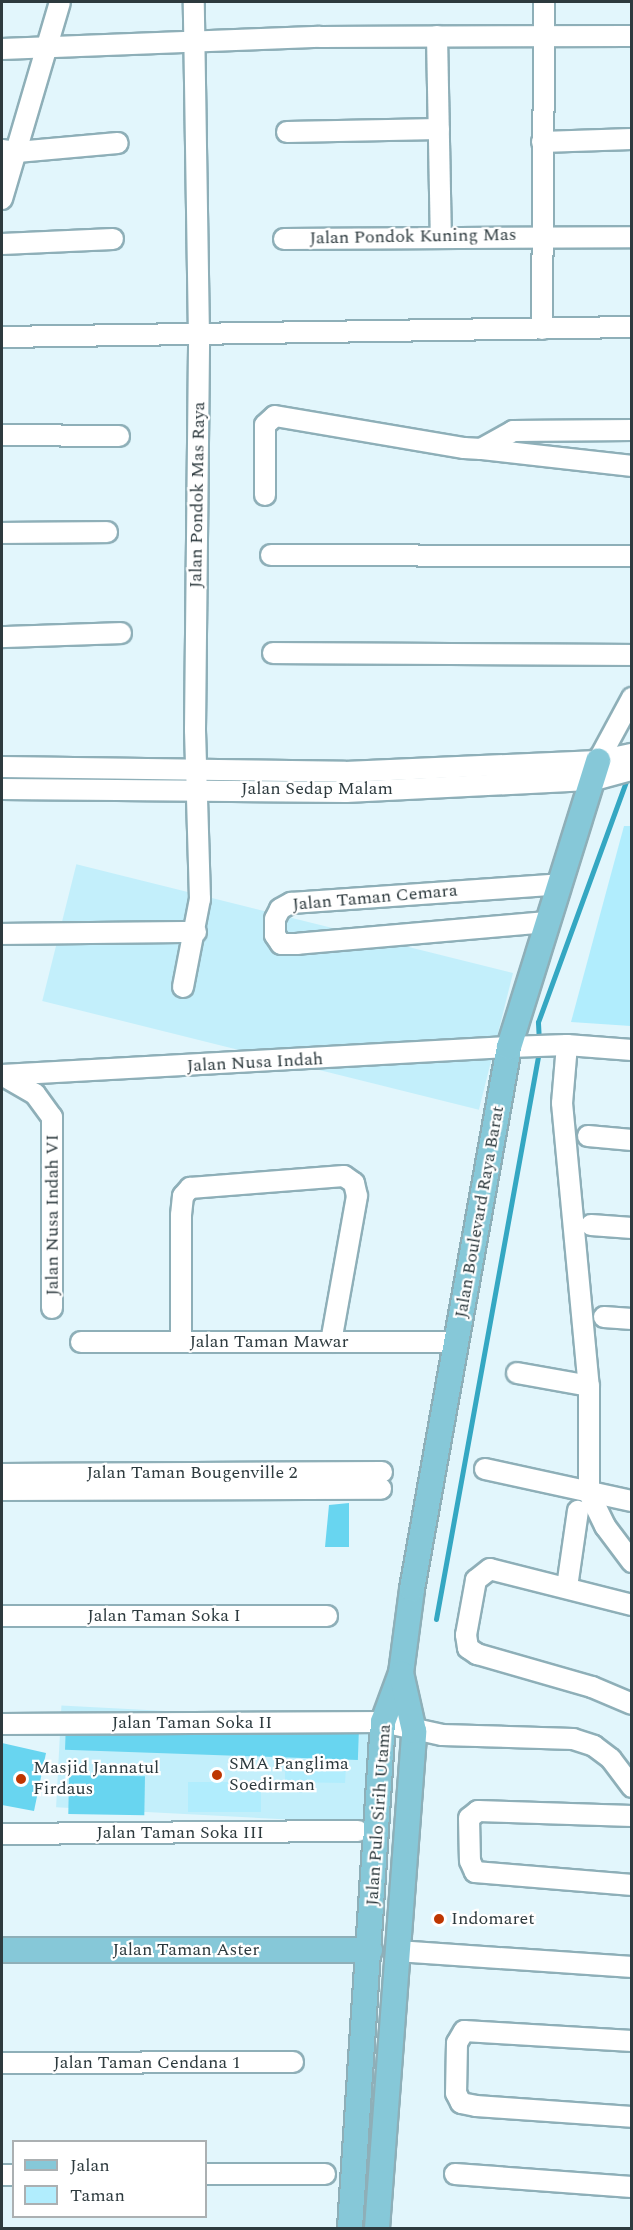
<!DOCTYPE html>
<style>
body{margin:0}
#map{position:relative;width:633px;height:2230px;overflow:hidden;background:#e2f6fc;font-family:Spectral,serif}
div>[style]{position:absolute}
.built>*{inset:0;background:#c3effb;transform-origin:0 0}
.green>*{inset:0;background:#b1edfd;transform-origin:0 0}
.stream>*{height:5px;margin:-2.5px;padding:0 2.5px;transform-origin:2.5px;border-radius:2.5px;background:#34a7c2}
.building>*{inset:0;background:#68d5f0;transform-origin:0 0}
.roads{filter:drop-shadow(2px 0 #8eafb8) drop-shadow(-2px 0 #8eafb8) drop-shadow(0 2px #8eafb8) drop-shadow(0 -2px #8eafb8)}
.minor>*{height:20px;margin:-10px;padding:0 10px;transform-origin:10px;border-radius:10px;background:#fff}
.major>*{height:24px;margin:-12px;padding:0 12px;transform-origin:12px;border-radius:12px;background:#86c8d8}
.dots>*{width:16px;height:16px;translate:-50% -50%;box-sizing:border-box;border:3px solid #fff;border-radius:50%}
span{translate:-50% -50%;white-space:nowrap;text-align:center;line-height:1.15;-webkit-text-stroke:4.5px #fff;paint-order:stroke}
.street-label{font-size:18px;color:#2d3a3e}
.poi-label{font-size:18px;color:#2d3a3e}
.left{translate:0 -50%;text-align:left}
.frame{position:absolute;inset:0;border:3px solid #2d3a3e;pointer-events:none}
.legend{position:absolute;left:12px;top:2140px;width:195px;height:78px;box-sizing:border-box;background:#fff;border:2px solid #abb0b2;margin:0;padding:8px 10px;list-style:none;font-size:18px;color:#2d3a3e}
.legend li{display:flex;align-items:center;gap:12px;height:30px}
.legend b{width:30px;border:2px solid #abb0b2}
</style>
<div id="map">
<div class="built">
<i style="left:513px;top:973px;width:141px;height:450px;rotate:104deg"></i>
<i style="left:377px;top:1722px;width:102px;height:316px;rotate:93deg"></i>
</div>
<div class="green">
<i style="clip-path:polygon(624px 826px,632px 826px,631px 1026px,571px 1022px)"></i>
<i style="clip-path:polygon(346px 1766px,345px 1783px,285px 1782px,285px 1768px)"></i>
<i style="left:261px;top:1782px;width:30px;height:73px;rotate:90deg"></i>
</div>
<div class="stream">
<i style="left:539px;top:1042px;width:20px;rotate:-93deg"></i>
<i style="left:538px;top:1022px;width:262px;rotate:-69.9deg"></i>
<i style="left:436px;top:1619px;width:577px;rotate:-79.72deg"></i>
</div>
<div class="building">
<i style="clip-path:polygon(349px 1503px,349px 1547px,325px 1547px,329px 1505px)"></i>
<i style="left:359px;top:1727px;width:33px;height:293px;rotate:92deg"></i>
<i style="clip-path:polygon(2px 1743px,46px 1753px,34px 1811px,2px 1805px)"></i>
<i style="left:69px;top:1775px;width:76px;height:39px;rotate:1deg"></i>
</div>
<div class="roads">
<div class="minor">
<i style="left:437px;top:36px;width:201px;rotate:88.9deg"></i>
<i style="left:2px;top:49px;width:318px;rotate:-2.2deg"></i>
<i style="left:320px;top:37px;width:312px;rotate:-0.2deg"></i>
<i style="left:287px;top:132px;width:152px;rotate:-1.1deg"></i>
<i style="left:542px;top:142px;width:90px;rotate:-1.9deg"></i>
<i style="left:2px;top:150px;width:15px;rotate:8deg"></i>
<i style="left:17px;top:152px;width:101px;rotate:-5.1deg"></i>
<i style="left:2px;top:199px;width:205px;rotate:-73.6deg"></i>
<i style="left:284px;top:239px;width:348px;rotate:-0.3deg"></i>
<i style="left:2px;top:244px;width:111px;rotate:-2.6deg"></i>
<i style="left:542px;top:329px;width:327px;rotate:-89.6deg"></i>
<i style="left:2px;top:337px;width:630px;rotate:-0.91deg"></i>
<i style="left:2px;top:435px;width:117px;rotate:0.5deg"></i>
<i style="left:481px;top:449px;width:152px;rotate:6.4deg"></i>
<i style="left:265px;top:495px;width:70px;rotate:-90deg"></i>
<i style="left:265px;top:425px;width:13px;rotate:-42deg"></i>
<i style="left:275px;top:416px;width:192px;rotate:9.6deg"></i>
<i style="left:464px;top:448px;width:17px;rotate:3deg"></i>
<i style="left:481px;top:449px;width:37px;rotate:-29deg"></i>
<i style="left:513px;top:431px;width:119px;rotate:-0.5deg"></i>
<i style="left:2px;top:533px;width:105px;rotate:-0.5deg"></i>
<i style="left:271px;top:555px;width:361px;rotate:0.2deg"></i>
<i style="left:2px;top:637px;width:119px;rotate:-1.9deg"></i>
<i style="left:273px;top:653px;width:359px;rotate:0.3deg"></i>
<i style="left:598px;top:761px;width:72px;rotate:-61.6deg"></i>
<i style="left:2px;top:767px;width:343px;rotate:0.8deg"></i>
<i style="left:345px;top:772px;width:253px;rotate:-2.5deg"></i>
<i style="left:598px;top:761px;width:35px;rotate:-12deg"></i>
<i style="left:2px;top:789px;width:344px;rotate:0.5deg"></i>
<i style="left:346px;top:792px;width:248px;rotate:-2.8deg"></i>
<i style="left:594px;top:780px;width:39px;rotate:-15deg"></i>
<i style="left:547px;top:922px;width:250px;rotate:175deg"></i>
<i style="left:298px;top:944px;width:17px;rotate:180deg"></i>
<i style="left:281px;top:944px;width:11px;rotate:-124deg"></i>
<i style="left:275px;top:935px;width:16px;rotate:-90deg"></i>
<i style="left:275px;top:919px;width:11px;rotate:-63deg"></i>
<i style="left:280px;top:909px;width:13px;rotate:-29deg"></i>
<i style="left:291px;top:903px;width:270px;rotate:-4deg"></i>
<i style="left:2px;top:934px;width:194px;rotate:-0.6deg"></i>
<i style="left:183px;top:987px;width:90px;rotate:-79.1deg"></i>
<i style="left:200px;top:899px;width:169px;rotate:-91.7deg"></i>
<i style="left:195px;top:730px;width:393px;rotate:-89.4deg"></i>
<i style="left:199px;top:337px;width:335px;rotate:-90.9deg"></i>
<i style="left:567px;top:1045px;width:58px;rotate:94.9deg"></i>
<i style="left:562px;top:1103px;width:284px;rotate:84.6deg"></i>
<i style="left:589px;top:1386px;width:107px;rotate:90deg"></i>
<i style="left:589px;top:1493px;width:37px;rotate:64deg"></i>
<i style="left:605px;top:1526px;width:45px;rotate:53.1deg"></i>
<i style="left:2px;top:1075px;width:508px;rotate:-3.16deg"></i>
<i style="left:509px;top:1047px;width:58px;rotate:-2deg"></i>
<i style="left:567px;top:1045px;width:65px;rotate:4.4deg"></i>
<i style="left:2px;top:1075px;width:38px;rotate:30deg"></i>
<i style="left:35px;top:1094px;width:29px;rotate:54deg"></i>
<i style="left:52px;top:1117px;width:191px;rotate:90deg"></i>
<i style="left:588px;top:1136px;width:44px;rotate:5.2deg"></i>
<i style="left:591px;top:1225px;width:41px;rotate:4.2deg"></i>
<i style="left:604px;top:1317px;width:28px;rotate:4deg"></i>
<i style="left:81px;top:1342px;width:376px"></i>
<i style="left:181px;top:1342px;width:127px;rotate:-90deg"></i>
<i style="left:181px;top:1215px;width:19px;rotate:-84deg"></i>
<i style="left:183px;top:1196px;width:11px;rotate:-49deg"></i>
<i style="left:190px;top:1188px;width:154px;rotate:-4.5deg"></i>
<i style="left:344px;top:1176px;width:12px;rotate:35deg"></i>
<i style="left:354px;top:1183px;width:13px;rotate:77deg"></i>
<i style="left:357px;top:1196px;width:148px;rotate:100.1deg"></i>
<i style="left:517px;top:1373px;width:73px;rotate:10.2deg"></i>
<i style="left:485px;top:1469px;width:150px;rotate:12.3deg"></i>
<i style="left:2px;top:1474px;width:380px;rotate:-0.3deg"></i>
<i style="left:2px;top:1490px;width:379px;rotate:-0.2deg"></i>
<i style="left:567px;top:1587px;width:77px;rotate:-81.8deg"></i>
<i style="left:632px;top:1605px;width:146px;rotate:-165.8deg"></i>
<i style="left:490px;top:1569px;width:18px;rotate:142deg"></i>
<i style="left:476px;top:1580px;width:56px;rotate:100.3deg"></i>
<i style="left:466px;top:1635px;width:13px;rotate:81deg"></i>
<i style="left:468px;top:1648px;width:11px;rotate:34deg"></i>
<i style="left:477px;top:1654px;width:120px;rotate:16deg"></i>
<i style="left:592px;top:1687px;width:43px;rotate:23deg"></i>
<i style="left:2px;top:1616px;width:325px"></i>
<i style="left:2px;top:1724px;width:381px;rotate:-0.3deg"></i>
<i style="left:383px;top:1722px;width:60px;rotate:12.4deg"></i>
<i style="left:442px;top:1735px;width:131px;rotate:1.7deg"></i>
<i style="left:573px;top:1739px;width:22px;rotate:18deg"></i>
<i style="left:594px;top:1746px;width:21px;rotate:37deg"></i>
<i style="left:611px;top:1759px;width:35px;rotate:53deg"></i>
<i style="left:632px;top:1816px;width:154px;rotate:-178.1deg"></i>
<i style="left:478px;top:1811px;width:11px;rotate:142deg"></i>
<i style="left:469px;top:1818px;width:43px;rotate:88.7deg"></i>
<i style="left:470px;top:1861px;width:12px;rotate:66deg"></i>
<i style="left:475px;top:1872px;width:158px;rotate:4.7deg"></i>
<i style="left:2px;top:1834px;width:356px;rotate:-0.5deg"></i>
<i style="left:397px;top:1951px;width:236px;rotate:3.9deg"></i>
<i style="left:632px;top:2041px;width:168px;rotate:-176.6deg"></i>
<i style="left:464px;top:2031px;width:14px;rotate:120deg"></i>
<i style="left:457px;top:2043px;width:50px;rotate:91.1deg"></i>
<i style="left:456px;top:2093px;width:11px;rotate:63deg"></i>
<i style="left:461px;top:2103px;width:15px;rotate:11deg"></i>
<i style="left:476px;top:2106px;width:156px;rotate:4deg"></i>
<i style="left:2px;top:2063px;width:291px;rotate:-0.2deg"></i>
<i style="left:206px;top:2174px;width:119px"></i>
<i style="left:455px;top:2174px;width:177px;rotate:4.2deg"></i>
<i style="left:2px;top:2175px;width:12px"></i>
</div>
<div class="major">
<i style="left:2px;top:1950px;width:368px"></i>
<i style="left:350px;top:2228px;width:507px;rotate:-86.27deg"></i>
<i style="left:383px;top:1722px;width:52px;rotate:-69.8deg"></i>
<i style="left:401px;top:1673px;width:85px;rotate:-82.5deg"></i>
<i style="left:412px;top:1589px;width:551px;rotate:-79.85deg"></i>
<i style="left:509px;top:1047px;width:300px;rotate:-72.7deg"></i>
<i style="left:377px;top:2228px;width:498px;rotate:-85.7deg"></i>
<i style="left:414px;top:1731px;width:59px;rotate:-102.6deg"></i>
</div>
</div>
<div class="dots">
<i style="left:217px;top:1775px;background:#be3601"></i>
<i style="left:21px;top:1779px;background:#be3601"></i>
<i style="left:439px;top:1919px;background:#be3601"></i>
</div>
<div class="street-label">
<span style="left:413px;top:237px;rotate:-1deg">Jalan Pondok Kuning Mas</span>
<span style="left:198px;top:495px;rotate:-89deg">Jalan Pondok Mas Raya</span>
<span style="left:317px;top:789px">Jalan Sedap Malam</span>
<span style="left:375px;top:898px;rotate:-5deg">Jalan Taman Cemara</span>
<span style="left:255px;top:1063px;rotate:-3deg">Jalan Nusa Indah</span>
<span style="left:480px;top:1212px;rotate:-80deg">Jalan Boulevard Raya Barat</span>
<span style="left:53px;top:1215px;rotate:-90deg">Jalan Nusa Indah VI</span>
<span style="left:269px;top:1342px">Jalan Taman Mawar</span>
<span style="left:192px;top:1473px">Jalan Taman Bougenville 2</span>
<span style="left:164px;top:1616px">Jalan Taman Soka I</span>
<span style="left:192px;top:1723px">Jalan Taman Soka II</span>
<span style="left:379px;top:1815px;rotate:-86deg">Jalan Pulo Sirih Utama</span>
<span style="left:180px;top:1833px">Jalan Taman Soka III</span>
<span style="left:186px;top:1950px">Jalan Taman Aster</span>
<span style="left:147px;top:2063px">Jalan Taman Cendana 1</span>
</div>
<div class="poi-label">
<span class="left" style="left:229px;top:1775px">SMA Panglima<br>Soedirman</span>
<span class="left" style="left:33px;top:1779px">Masjid Jannatul<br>Firdaus</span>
<span class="left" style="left:451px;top:1919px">Indomaret</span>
</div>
<div class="frame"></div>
<ul class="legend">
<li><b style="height:8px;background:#86c8d8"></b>Jalan</li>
<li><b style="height:16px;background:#b1edfd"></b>Taman</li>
</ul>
</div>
